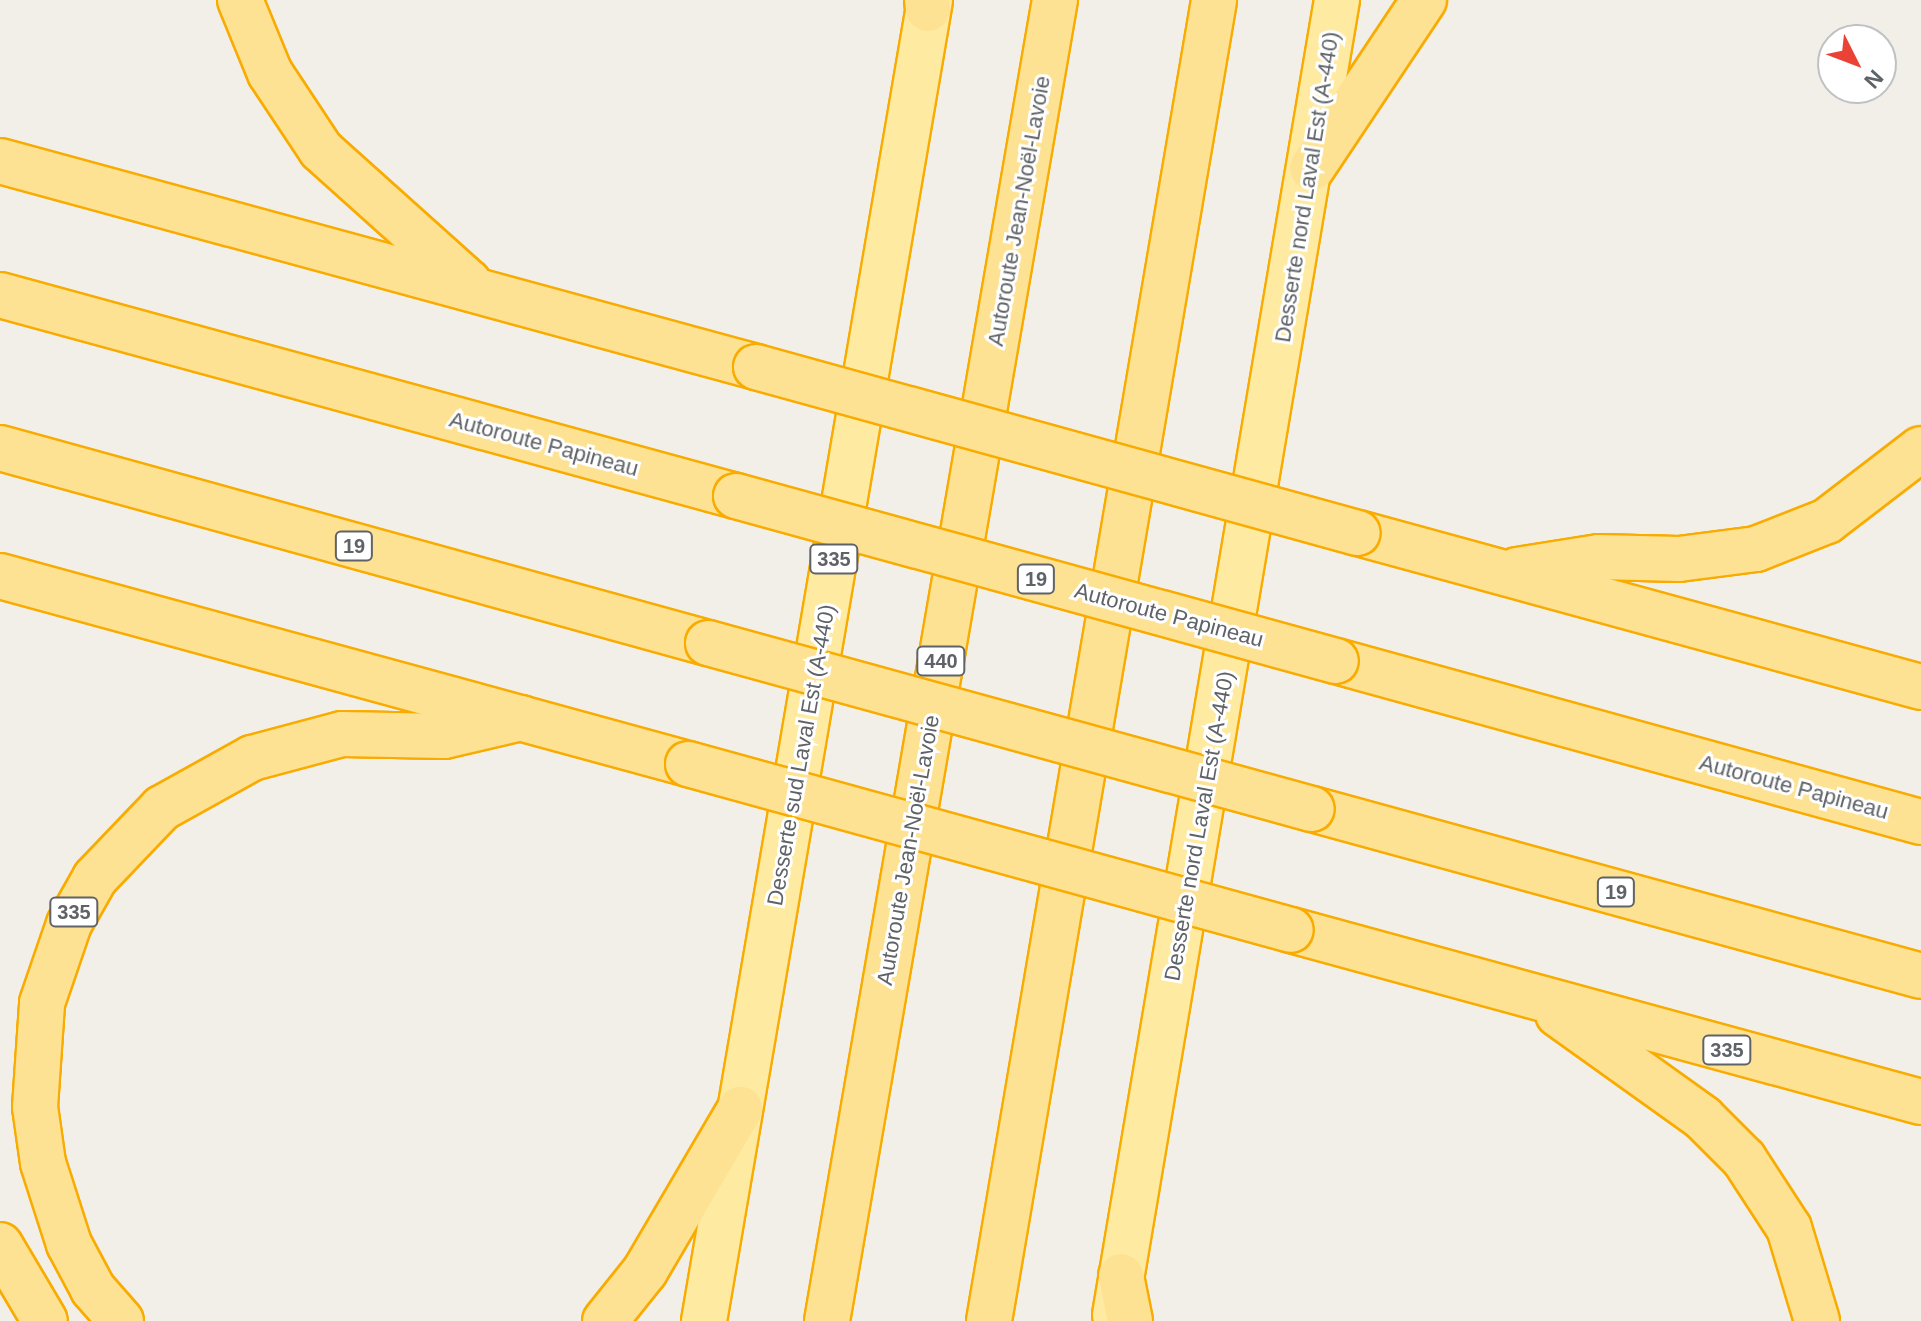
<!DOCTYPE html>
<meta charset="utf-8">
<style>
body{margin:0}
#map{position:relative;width:1921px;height:1321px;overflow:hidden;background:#f1efe8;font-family:Arial,sans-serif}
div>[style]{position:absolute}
.roads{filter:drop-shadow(2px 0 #f9ab00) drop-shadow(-2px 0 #f9ab00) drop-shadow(0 2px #f9ab00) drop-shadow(0 -2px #f9ab00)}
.trunk>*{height:44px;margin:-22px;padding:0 22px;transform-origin:22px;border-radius:22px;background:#feeaa1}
.motorway>*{height:44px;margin:-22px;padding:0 22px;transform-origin:22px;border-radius:22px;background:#fde293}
.bridges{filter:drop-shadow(2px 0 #f9ab00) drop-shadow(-2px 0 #f9ab00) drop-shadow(0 2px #f9ab00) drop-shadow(0 -2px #f9ab00)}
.motorway-bridge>*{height:44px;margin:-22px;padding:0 22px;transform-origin:22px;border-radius:22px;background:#fde293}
span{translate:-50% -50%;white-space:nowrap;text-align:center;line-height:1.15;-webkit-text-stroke:6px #fff;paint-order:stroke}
.shield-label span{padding:2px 6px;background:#fff;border:2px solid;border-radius:6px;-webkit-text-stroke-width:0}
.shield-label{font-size:20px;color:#5f6368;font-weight:700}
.street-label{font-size:22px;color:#5f6368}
.north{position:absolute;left:1817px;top:24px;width:80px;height:80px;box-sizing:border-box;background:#fff;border:2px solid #bfc1c3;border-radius:50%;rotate:132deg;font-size:22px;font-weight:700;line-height:32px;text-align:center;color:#5f6368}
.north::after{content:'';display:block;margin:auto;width:28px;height:36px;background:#ea4335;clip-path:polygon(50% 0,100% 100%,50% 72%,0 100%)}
</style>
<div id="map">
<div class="roads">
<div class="trunk">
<i style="left:1115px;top:1315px;width:1334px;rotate:-80.42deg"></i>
<i style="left:704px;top:1321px;width:1340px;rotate:-80.29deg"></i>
</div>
<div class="motorway">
<i style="left:240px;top:0;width:79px;rotate:67.7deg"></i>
<i style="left:270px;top:73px;width:92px;rotate:56.5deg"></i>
<i style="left:321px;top:150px;width:198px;rotate:41.9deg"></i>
<i style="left:927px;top:0;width:9px;rotate:84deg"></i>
<i style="left:0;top:161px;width:784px;rotate:15.24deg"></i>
<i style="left:1312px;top:168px;width:202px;rotate:-56.3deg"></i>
<i style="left:0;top:295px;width:763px;rotate:15.27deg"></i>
<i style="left:0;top:448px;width:734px;rotate:15.4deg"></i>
<i style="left:1358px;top:533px;width:584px;rotate:15.3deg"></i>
<i style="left:1517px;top:570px;width:83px;rotate:-9deg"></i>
<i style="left:1599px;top:557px;width:80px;rotate:1.4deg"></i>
<i style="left:1679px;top:559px;width:78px;rotate:-7.4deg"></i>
<i style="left:1756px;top:549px;width:76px;rotate:-21.5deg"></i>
<i style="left:1827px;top:521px;width:118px;rotate:-37.5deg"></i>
<i style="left:0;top:576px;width:713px;rotate:15.28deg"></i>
<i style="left:1336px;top:661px;width:607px;rotate:15.39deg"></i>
<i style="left:1312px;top:809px;width:631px;rotate:15.33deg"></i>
<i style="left:1291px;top:930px;width:653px;rotate:15.27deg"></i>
<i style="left:1558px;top:1014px;width:178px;rotate:35.6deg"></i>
<i style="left:1703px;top:1118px;width:58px;rotate:45deg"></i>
<i style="left:1744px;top:1159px;width:82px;rotate:56.9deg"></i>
<i style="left:1789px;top:1228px;width:97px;rotate:73.2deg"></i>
<i style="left:0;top:1245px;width:88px;rotate:59.4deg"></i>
<i style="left:1121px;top:1276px;width:46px;rotate:78.7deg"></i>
<i style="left:121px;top:1321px;width:43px;rotate:-131.2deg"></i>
<i style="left:93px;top:1289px;width:51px;rotate:-118.1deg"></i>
<i style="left:69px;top:1244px;width:85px;rotate:-107.8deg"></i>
<i style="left:43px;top:1163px;width:57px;rotate:-98.1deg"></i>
<i style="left:35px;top:1107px;width:104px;rotate:-86.1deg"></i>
<i style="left:42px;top:1003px;width:83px;rotate:-71.1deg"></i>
<i style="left:69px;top:924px;width:53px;rotate:-60.5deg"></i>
<i style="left:95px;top:878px;width:97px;rotate:-46.3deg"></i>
<i style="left:162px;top:808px;width:103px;rotate:-29.1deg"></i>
<i style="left:252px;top:758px;width:93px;rotate:-14.9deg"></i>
<i style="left:342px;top:734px;width:102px;rotate:1.1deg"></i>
<i style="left:444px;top:736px;width:79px;rotate:-13.2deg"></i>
<i style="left:605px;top:1321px;width:64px;rotate:-51.3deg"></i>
<i style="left:645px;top:1271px;width:188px;rotate:-59.6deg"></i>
<i style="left:827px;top:1321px;width:1341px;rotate:-80.21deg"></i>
<i style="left:989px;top:1321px;width:1340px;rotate:-80.33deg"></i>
</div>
</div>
<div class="bridges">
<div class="motorway-bridge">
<i style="left:756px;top:367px;width:624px;rotate:15.42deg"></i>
<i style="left:736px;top:496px;width:622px;rotate:15.38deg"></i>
<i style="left:708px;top:643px;width:626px;rotate:15.37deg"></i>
<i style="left:688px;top:764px;width:625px;rotate:15.39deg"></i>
</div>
</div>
<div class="shield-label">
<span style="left:354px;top:546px">19</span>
<span style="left:834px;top:559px">335</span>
<span style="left:1036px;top:579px">19</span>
<span style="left:941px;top:661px">440</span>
<span style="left:1616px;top:892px">19</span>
<span style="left:74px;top:912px">335</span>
<span style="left:1727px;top:1050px">335</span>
</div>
<div class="street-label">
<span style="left:1307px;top:187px;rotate:-81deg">Desserte nord Laval Est (A-440)</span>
<span style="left:1019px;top:211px;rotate:-80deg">Autoroute Jean-Noël-Lavoie</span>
<span style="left:544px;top:444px;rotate:15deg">Autoroute Papineau</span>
<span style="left:1169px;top:615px;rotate:15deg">Autoroute Papineau</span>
<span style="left:801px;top:755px;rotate:-80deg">Desserte sud Laval Est (A-440)</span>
<span style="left:1794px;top:787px;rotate:15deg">Autoroute Papineau</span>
<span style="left:1199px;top:826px;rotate:-80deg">Desserte nord Laval Est (A-440)</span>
<span style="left:908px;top:850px;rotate:-80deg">Autoroute Jean-Noël-Lavoie</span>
</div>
<div class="north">N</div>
</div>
